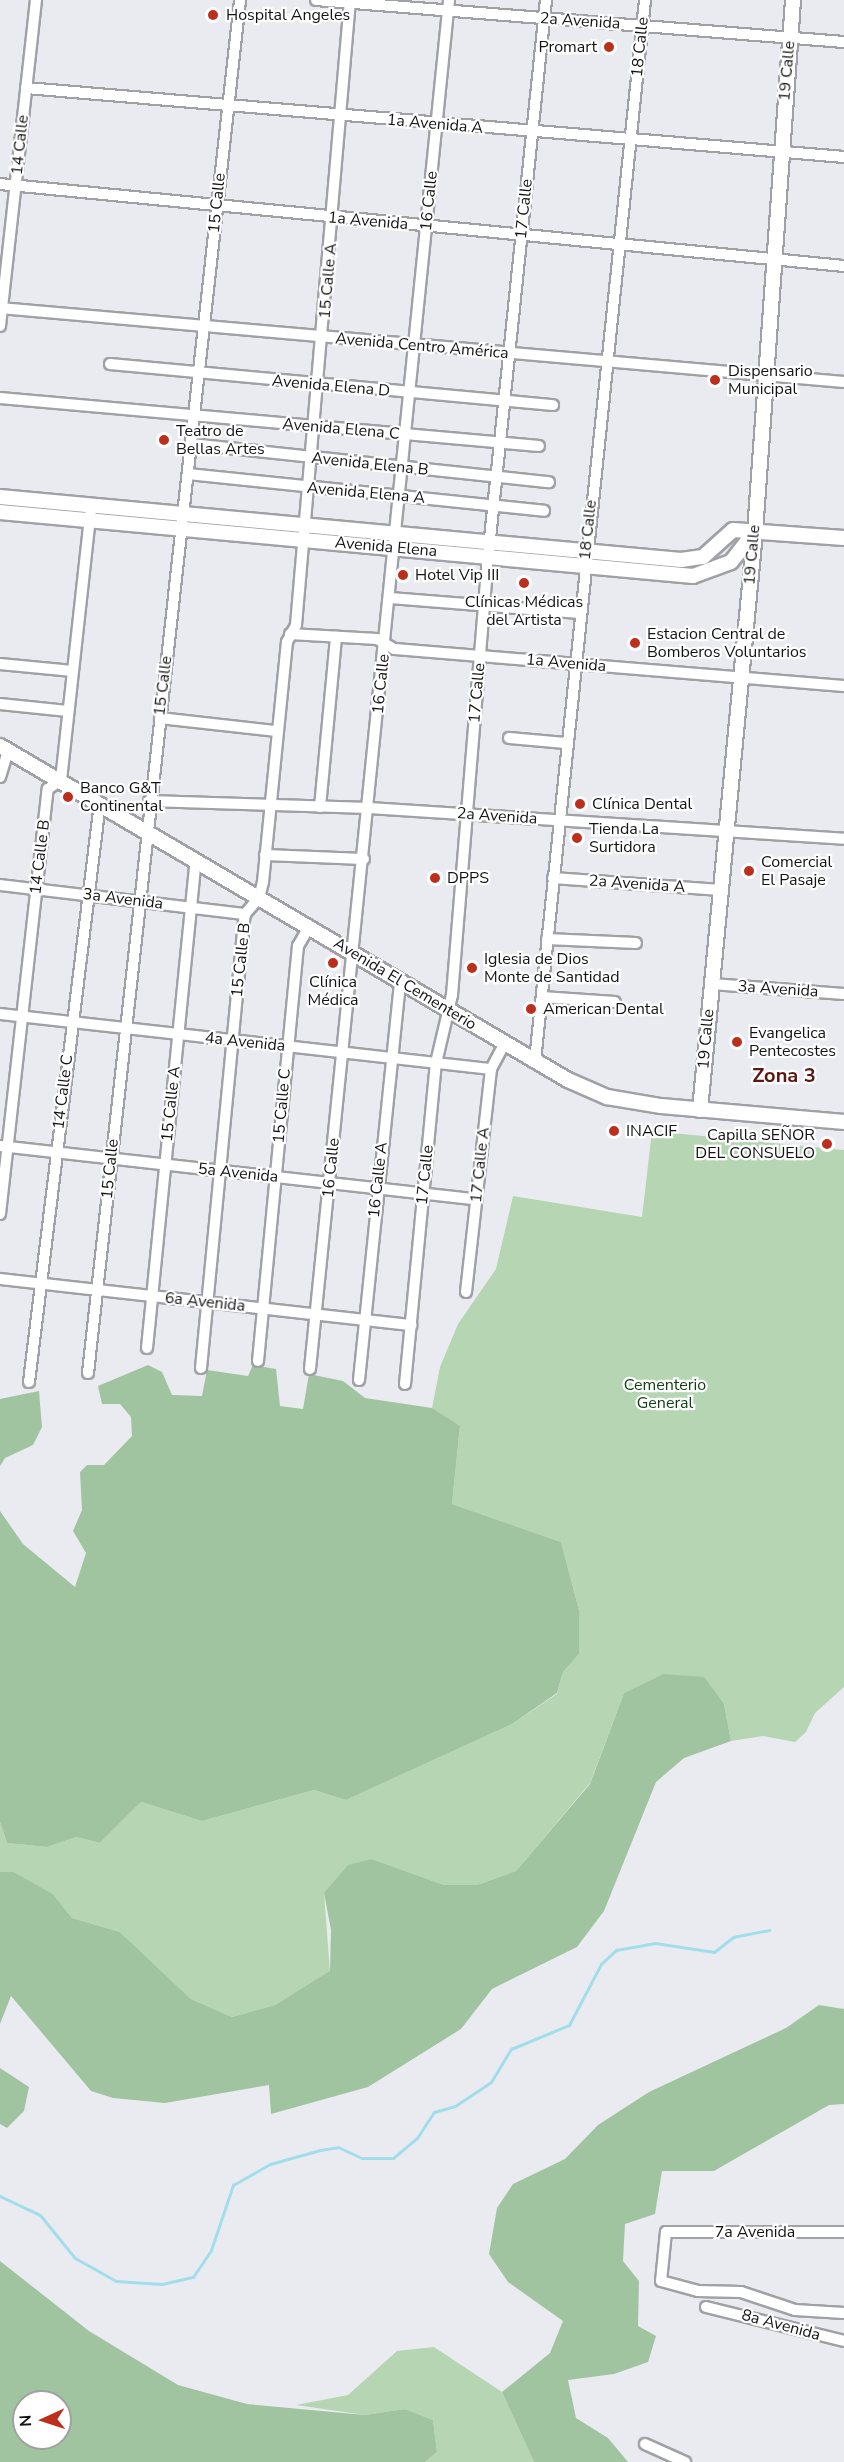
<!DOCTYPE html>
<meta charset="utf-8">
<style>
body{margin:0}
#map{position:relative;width:844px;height:2462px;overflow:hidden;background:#eaebf1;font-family:"Nunito Sans",sans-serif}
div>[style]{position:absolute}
.green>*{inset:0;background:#b5d5b3}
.forest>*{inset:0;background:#a1c4a0}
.stream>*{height:3px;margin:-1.5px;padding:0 1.5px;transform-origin:1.5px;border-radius:1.5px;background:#a2deea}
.roads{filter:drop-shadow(2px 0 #9fa1a6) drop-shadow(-2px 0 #9fa1a6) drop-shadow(0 2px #9fa1a6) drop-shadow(0 -2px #9fa1a6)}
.minor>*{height:10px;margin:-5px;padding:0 5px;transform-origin:5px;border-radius:5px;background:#fff}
.major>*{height:14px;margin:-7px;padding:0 7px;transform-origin:7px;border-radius:7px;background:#fff}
.dots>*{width:16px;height:16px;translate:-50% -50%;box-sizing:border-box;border:3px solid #fff;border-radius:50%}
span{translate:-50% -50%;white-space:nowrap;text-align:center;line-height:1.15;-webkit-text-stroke:4.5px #fff;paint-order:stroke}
.poi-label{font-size:16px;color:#131315}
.left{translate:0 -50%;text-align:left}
.right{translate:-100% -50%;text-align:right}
.street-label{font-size:16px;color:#131315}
.park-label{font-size:16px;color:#0e4111}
.quarter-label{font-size:20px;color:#5b180f;font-weight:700}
.north{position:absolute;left:12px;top:2390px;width:60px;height:60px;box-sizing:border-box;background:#fff;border:2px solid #a1a1a1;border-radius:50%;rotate:267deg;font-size:16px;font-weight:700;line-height:24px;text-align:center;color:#131315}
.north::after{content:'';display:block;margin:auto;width:21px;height:27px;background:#bc2f1d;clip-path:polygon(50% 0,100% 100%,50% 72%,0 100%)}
</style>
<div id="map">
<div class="green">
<i style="clip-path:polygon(652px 1131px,844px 1150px,844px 1687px,815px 1713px,806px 1732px,795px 1742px,763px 1736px,731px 1741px,724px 1704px,663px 1674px,624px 1693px,590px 1783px,516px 1871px,477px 1885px,444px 1885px,372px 1859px,324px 1893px,330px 1972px,275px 2005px,232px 2017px,191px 1999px,120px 1932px,72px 1918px,53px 1894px,13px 1873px,0 1872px,0 1822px,7px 1843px,47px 1847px,76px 1837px,100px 1843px,141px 1802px,202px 1821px,314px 1790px,346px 1800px,512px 1724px,557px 1694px,563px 1672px,579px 1654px,579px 1610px,561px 1542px,452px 1504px,460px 1427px,432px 1408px,440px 1367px,458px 1324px,496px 1269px,513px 1196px,642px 1217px)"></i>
<i style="clip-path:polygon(434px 2347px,502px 2392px,534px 2462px,425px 2462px,437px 2452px,433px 2420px,405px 2409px,365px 2415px,296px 2405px,348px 2395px,397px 2351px)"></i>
</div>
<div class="forest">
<i style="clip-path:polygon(148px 1365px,162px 1372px,172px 1395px,202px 1396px,207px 1370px,248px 1376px,253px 1365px,276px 1369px,280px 1406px,303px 1409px,309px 1374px,343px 1381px,365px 1398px,432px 1408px,460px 1426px,452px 1504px,561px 1542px,579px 1610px,579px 1654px,563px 1672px,557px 1693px,512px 1724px,346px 1800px,314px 1790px,202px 1821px,141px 1802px,100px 1843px,76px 1837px,47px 1847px,7px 1843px,0 1822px,0 1511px,23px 1544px,75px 1587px,86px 1553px,73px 1531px,82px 1510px,80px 1472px,87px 1465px,104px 1465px,132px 1436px,131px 1417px,120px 1404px,102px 1404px,98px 1386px)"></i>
<i style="clip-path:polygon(39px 1391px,42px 1427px,33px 1445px,5px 1458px,0 1466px,0 1399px)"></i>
<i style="clip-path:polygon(663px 1674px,704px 1677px,724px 1704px,731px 1741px,684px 1758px,656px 1782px,604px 1911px,577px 1947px,492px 1989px,461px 2029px,368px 2087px,271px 2114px,269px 2085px,165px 2103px,113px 2098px,91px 2091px,11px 1996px,0 2024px,0 1872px,13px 1872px,53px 1894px,72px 1918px,120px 1932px,191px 1999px,232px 2017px,275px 2005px,330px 1971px,331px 1930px,324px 1893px,348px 1865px,372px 1859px,444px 1885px,477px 1885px,516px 1871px,590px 1784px,624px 1693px)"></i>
<i style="clip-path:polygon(819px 2005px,844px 2009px,844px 2104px,829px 2105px,714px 2171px,662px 2171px,655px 2214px,625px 2224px,623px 2261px,639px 2281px,638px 2326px,656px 2336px,648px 2362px,614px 2374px,568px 2380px,576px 2418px,608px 2438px,628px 2462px,534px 2462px,502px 2392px,550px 2353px,563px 2321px,508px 2282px,489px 2254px,497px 2208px,513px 2184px,565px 2159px,598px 2125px,649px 2092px,786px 2028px)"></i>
<i style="clip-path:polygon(0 2068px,29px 2087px,24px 2111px,7px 2128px,0 2124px)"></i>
<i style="clip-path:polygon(evenodd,0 2261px,89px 2331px,178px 2385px,247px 2404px,365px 2415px,405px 2409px,433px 2420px,437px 2452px,425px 2462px,0 2462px,0 2261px,24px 2402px,60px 2402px,60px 2438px,24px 2438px,24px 2402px)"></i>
</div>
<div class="stream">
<i style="left:0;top:2196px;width:44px;rotate:25.4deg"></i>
<i style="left:40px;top:2215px;width:55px;rotate:50.9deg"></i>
<i style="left:75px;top:2258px;width:47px;rotate:29.3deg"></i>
<i style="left:116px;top:2281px;width:46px;rotate:3.7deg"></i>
<i style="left:162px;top:2284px;width:32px;rotate:-13deg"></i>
<i style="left:193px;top:2277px;width:32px;rotate:-56deg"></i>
<i style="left:211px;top:2250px;width:69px;rotate:-71.3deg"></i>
<i style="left:233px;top:2185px;width:43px;rotate:-29.6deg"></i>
<i style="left:270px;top:2164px;width:52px;rotate:-15.6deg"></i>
<i style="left:320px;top:2150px;width:18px;rotate:-9deg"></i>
<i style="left:338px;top:2147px;width:26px;rotate:25deg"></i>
<i style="left:362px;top:2158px;width:31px"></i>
<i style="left:393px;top:2158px;width:31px;rotate:-40deg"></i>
<i style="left:417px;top:2138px;width:31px;rotate:-57deg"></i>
<i style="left:434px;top:2112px;width:22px;rotate:-16deg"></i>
<i style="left:455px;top:2106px;width:43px;rotate:-33.7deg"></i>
<i style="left:491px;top:2082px;width:39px;rotate:-59deg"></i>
<i style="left:511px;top:2049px;width:63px;rotate:-22.5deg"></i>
<i style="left:569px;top:2025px;width:69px;rotate:-62.3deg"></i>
<i style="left:601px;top:1964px;width:21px;rotate:-43deg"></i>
<i style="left:616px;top:1950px;width:40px;rotate:-10deg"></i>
<i style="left:655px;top:1943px;width:60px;rotate:8.7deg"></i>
<i style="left:714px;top:1952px;width:24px;rotate:-38deg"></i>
<i style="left:733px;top:1937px;width:37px;rotate:-11deg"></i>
</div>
<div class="roads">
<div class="minor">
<i style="left:316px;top:0;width:530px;rotate:4.55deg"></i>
<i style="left:26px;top:88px;width:821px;rotate:4.82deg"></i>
<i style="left:0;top:184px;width:848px;rotate:5.55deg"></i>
<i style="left:0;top:308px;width:847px;rotate:5.01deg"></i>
<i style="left:0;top:326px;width:328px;rotate:-83.7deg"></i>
<i style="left:110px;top:364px;width:445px;rotate:5.3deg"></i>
<i style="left:0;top:398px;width:541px;rotate:5.09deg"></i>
<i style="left:191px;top:444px;width:360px;rotate:6.1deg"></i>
<i style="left:188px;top:474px;width:358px;rotate:5.9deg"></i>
<i style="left:390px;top:598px;width:190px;rotate:4.5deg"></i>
<i style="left:290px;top:634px;width:87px;rotate:3.3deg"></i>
<i style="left:377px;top:639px;width:20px;rotate:30deg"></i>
<i style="left:394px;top:649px;width:452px;rotate:4.7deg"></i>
<i style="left:0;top:664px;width:73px;rotate:5.5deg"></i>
<i style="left:0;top:704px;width:68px;rotate:5.9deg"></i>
<i style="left:160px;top:718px;width:117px;rotate:6.4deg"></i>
<i style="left:509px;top:738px;width:57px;rotate:5deg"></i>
<i style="left:0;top:777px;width:28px;rotate:-73deg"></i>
<i style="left:149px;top:801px;width:220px;rotate:1.8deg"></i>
<i style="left:369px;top:808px;width:476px;rotate:3.7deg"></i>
<i style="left:320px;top:807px;width:171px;rotate:-84.6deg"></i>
<i style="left:265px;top:855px;width:99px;rotate:2.3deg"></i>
<i style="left:553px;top:878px;width:168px;rotate:4.1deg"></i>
<i style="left:0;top:885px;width:247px;rotate:6.8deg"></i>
<i style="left:547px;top:939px;width:89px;rotate:2.6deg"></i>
<i style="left:712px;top:984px;width:132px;rotate:4.3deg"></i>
<i style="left:542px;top:997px;width:73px;rotate:3.9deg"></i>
<i style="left:0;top:1014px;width:494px;rotate:6.4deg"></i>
<i style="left:535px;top:1061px;width:1067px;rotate:-84.08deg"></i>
<i style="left:0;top:1146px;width:479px;rotate:6.4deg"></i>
<i style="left:0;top:1214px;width:428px;rotate:-83.6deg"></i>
<i style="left:48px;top:789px;width:16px;rotate:-35deg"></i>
<i style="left:61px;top:780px;width:275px;rotate:-83.7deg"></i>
<i style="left:0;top:1279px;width:414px;rotate:6.4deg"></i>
<i style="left:466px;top:1292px;width:224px;rotate:-83.6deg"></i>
<i style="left:491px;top:1069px;width:30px;rotate:-62deg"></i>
<i style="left:147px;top:1348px;width:489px;rotate:-84.3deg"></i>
<i style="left:258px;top:1361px;width:417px;rotate:-84.5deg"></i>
<i style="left:298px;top:946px;width:22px;rotate:-60deg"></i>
<i style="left:201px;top:1368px;width:456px;rotate:-84.5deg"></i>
<i style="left:245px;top:914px;width:21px;rotate:-49deg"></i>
<i style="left:259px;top:898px;width:16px;rotate:-76deg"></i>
<i style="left:263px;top:882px;width:241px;rotate:-84.3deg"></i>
<i style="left:287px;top:642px;width:19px;rotate:-62deg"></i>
<i style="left:296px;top:625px;width:627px;rotate:-85.06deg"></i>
<i style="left:310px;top:1369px;width:1376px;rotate:-84.2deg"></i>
<i style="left:88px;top:1373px;width:1381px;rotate:-83.68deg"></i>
<i style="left:359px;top:1380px;width:401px;rotate:-84.1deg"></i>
<i style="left:29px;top:1382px;width:583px;rotate:-83.01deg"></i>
<i style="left:405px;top:1384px;width:322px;rotate:-84.5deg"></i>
<i style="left:436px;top:1063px;width:70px;rotate:-76.8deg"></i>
<i style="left:452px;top:995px;width:429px;rotate:-85.3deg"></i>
<i style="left:487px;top:567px;width:570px;rotate:-84.06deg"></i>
<i style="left:844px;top:2232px;width:178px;rotate:180deg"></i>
<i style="left:666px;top:2232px;width:49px;rotate:95.8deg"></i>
<i style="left:661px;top:2281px;width:38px;rotate:15deg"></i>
<i style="left:698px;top:2291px;width:43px;rotate:1.3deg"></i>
<i style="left:741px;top:2292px;width:57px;rotate:18.4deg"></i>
<i style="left:795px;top:2310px;width:49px;rotate:3.5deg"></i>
<i style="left:706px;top:2307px;width:142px;rotate:13.8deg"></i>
<i style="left:645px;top:2444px;width:44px;rotate:24.2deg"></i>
</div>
<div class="major">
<i style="left:0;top:497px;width:684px;rotate:5.29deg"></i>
<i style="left:681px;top:560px;width:22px;rotate:-8deg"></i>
<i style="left:703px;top:557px;width:40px;rotate:-42deg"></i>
<i style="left:733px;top:530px;width:111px;rotate:4.1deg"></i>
<i style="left:0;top:512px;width:696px;rotate:5.28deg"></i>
<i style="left:693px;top:576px;width:40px;rotate:-20.2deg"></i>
<i style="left:731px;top:562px;width:37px;rotate:-52deg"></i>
<i style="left:0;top:746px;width:659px;rotate:30.46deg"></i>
<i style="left:568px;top:1080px;width:43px;rotate:23.6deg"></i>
<i style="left:607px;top:1097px;width:55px;rotate:9.5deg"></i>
<i style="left:661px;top:1106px;width:184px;rotate:5deg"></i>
<i style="left:700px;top:1110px;width:581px;rotate:-84.56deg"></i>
<i style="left:755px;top:532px;width:533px;rotate:-85.91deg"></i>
</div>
</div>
<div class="dots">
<i style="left:213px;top:15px;background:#bc2f1d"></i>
<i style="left:609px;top:47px;background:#bc2f1d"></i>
<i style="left:715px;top:380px;background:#bc2f1d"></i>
<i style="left:164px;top:440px;background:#bc2f1d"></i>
<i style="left:403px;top:575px;background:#bc2f1d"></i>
<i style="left:524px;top:583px;background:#bc2f1d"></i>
<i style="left:635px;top:643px;background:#bc2f1d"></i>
<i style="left:68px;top:797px;background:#bc2f1d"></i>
<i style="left:580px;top:804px;background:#bc2f1d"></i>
<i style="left:577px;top:838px;background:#bc2f1d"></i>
<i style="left:749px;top:871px;background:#bc2f1d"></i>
<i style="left:435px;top:878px;background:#bc2f1d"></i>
<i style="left:333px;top:963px;background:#bc2f1d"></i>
<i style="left:472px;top:968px;background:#bc2f1d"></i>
<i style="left:531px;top:1009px;background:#bc2f1d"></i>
<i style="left:737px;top:1042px;background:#bc2f1d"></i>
<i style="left:614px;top:1131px;background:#bc2f1d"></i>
<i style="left:827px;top:1144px;background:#bc2f1d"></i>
</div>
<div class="poi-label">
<span class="left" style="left:226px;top:15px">Hospital Angeles</span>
<span class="right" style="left:597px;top:47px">Promart</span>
<span class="left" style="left:728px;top:380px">Dispensario<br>Municipal</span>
<span class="left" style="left:176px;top:440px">Teatro de<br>Bellas Artes</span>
<span class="left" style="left:415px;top:575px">Hotel Vip III</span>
<span style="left:524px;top:611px">Clínicas Médicas<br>del Artista</span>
<span class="left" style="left:647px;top:643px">Estacion Central de<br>Bomberos Voluntarios</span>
<span class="left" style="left:80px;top:797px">Banco G&amp;T<br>Continental</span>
<span class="left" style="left:592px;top:804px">Clínica Dental</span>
<span class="left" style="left:589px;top:838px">Tienda La<br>Surtidora</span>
<span class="left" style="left:761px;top:871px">Comercial<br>El Pasaje</span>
<span class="left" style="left:447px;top:878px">DPPS</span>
<span class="left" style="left:484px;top:968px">Iglesia de Dios<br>Monte de Santidad</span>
<span style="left:333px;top:991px">Clínica<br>Médica</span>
<span class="left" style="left:543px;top:1009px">American Dental</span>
<span class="left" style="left:749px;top:1042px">Evangelica<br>Pentecostes</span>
<span class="left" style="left:626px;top:1131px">INACIF</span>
<span class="right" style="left:815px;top:1144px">Capilla SEÑOR<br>DEL CONSUELO</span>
</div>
<div class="street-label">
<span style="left:580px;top:21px;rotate:4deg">2a Avenida</span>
<span style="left:640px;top:47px;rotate:-84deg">18 Calle</span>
<span style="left:787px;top:71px;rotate:-85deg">19 Calle</span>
<span style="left:435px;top:124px;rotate:5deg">1a Avenida A</span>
<span style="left:20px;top:145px;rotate:-84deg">14 Calle</span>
<span style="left:429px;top:201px;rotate:-84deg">16 Calle</span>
<span style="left:217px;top:203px;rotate:-84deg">15 Calle</span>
<span style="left:524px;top:209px;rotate:-84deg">17 Calle</span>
<span style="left:368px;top:221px;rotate:5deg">1a Avenida</span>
<span style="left:328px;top:281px;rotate:-85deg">15 Calle A</span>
<span style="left:422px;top:346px;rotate:5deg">Avenida Centro América</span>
<span style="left:331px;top:386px;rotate:5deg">Avenida Elena D</span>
<span style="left:341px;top:429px;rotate:5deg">Avenida Elena C</span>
<span style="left:370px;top:464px;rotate:6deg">Avenida Elena B</span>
<span style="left:366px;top:493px;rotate:5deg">Avenida Elena A</span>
<span style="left:588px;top:530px;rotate:-84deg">18 Calle</span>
<span style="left:386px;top:547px;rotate:5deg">Avenida Elena</span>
<span style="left:752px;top:555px;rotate:-85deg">19 Calle</span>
<span style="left:566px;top:663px;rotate:5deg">1a Avenida</span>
<span style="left:381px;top:684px;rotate:-84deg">16 Calle</span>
<span style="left:163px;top:686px;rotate:-83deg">15 Calle</span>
<span style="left:477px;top:693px;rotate:-85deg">17 Calle</span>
<span style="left:497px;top:816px;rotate:4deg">2a Avenida</span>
<span style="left:40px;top:857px;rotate:-83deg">14 Calle B</span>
<span style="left:637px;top:884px;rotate:4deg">2a Avenida A</span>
<span style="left:123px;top:899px;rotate:7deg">3a Avenida</span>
<span style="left:241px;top:960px;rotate:-84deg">15 Calle B</span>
<span style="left:405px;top:984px;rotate:31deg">Avenida El Cementerio</span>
<span style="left:778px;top:989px;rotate:4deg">3a Avenida</span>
<span style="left:706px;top:1039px;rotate:-85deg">19 Calle</span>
<span style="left:245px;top:1042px;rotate:6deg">4a Avenida</span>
<span style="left:63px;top:1092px;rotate:-83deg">14 Calle C</span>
<span style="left:171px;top:1104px;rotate:-84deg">15 Calle A</span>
<span style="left:282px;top:1106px;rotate:-85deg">15 Calle C</span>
<span style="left:480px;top:1165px;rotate:-84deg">17 Calle A</span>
<span style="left:331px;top:1168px;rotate:-84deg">16 Calle</span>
<span style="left:110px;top:1169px;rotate:-84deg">15 Calle</span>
<span style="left:238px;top:1173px;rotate:6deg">5a Avenida</span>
<span style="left:425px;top:1175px;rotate:-84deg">17 Calle</span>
<span style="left:378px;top:1180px;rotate:-84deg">16 Calle A</span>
<span style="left:205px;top:1302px;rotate:6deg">6a Avenida</span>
<span style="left:755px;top:2232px">7a Avenida</span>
<span style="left:781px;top:2325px;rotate:15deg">8a Avenida</span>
</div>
<div class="park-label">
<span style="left:665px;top:1394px">Cementerio<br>General</span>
</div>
<div class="quarter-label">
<span style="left:784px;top:1075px">Zona 3</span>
</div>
<div class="north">N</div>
</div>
